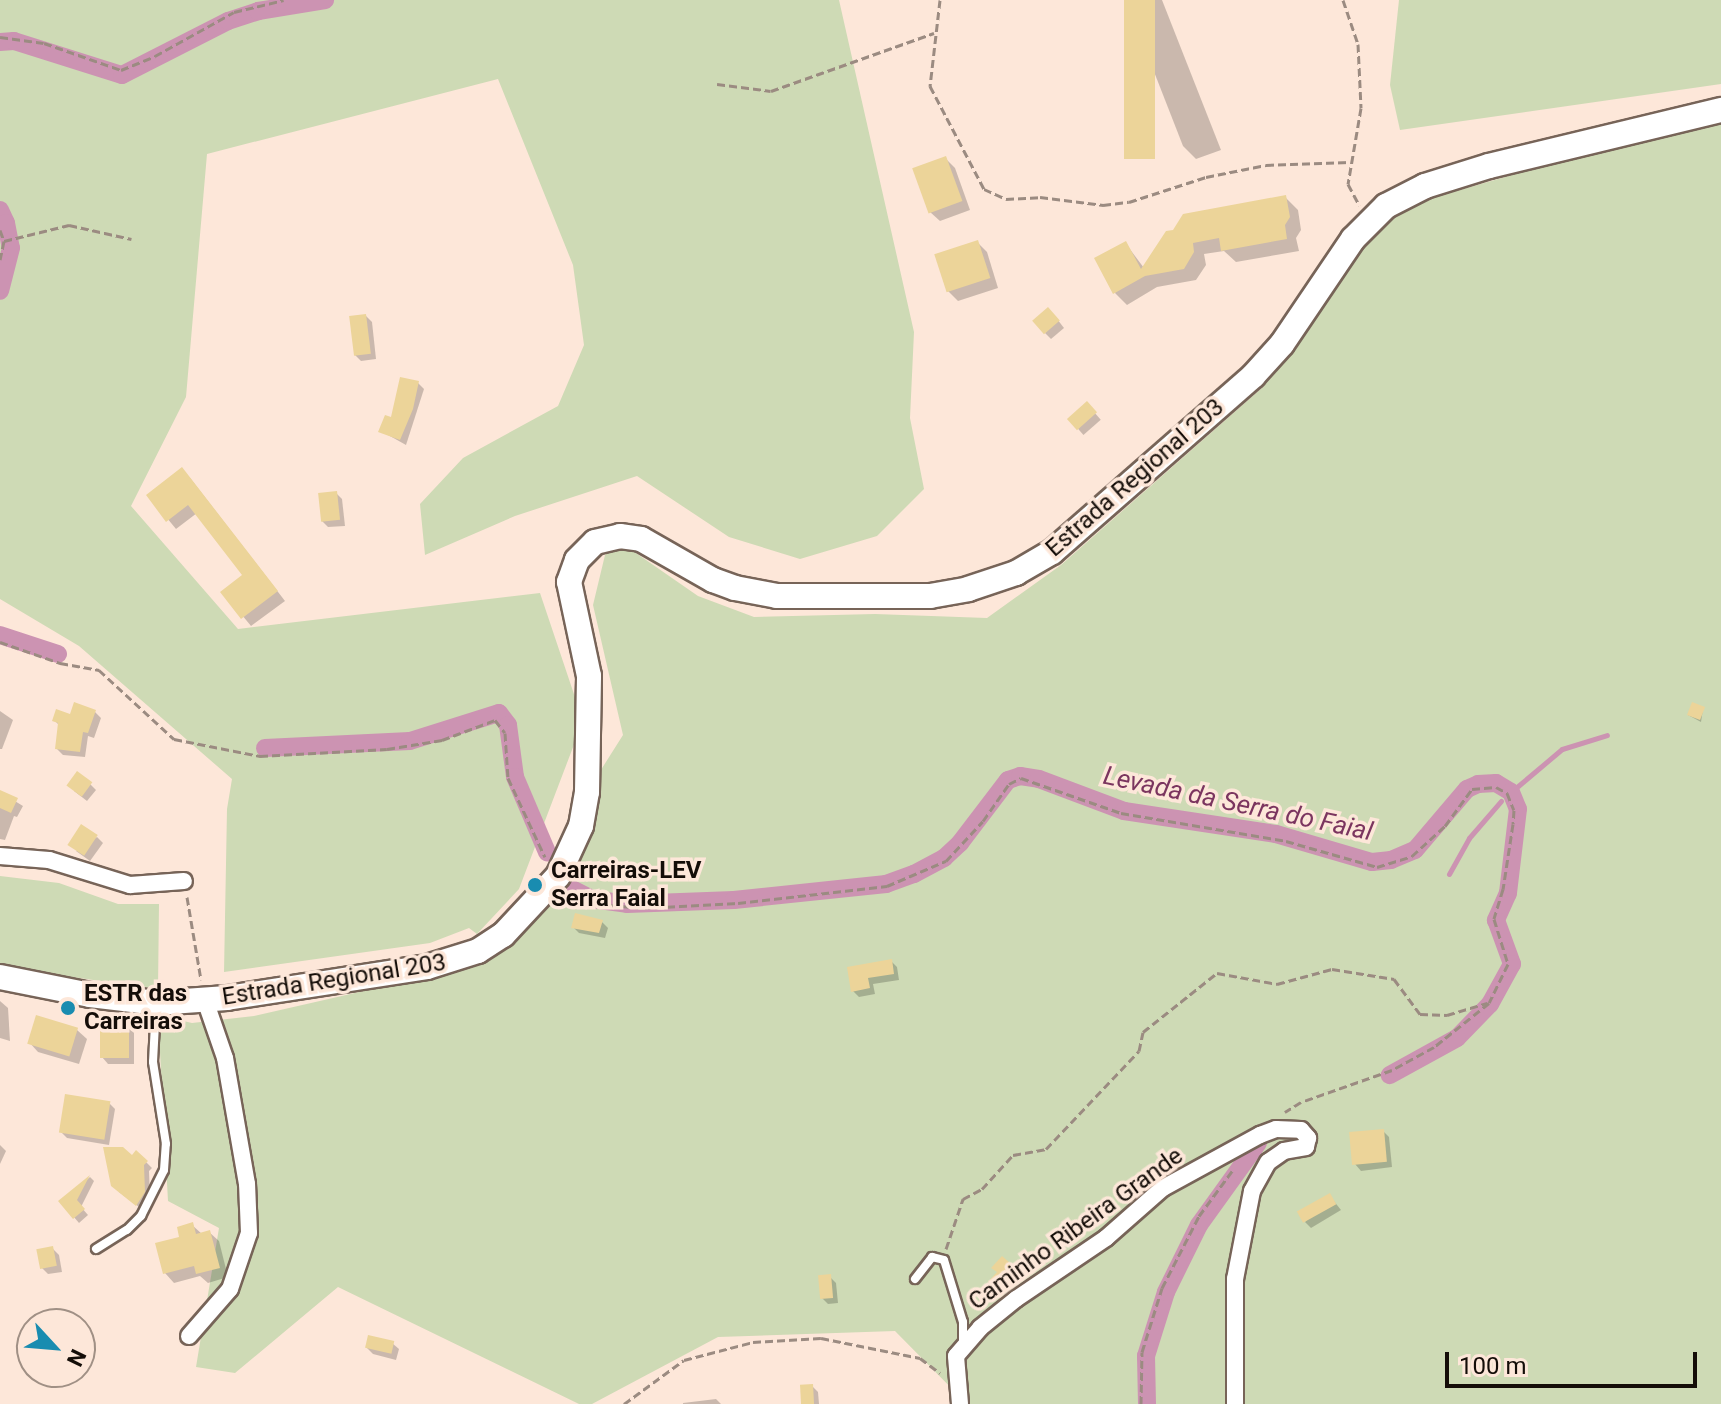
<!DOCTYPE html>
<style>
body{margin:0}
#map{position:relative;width:1721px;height:1404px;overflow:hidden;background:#fde7d9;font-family:Roboto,sans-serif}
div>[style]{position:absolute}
.green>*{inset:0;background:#cedab5}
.shadow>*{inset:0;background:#0003;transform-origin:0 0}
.stream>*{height:5px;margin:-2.5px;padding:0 2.5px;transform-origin:2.5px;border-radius:2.5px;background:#cc93b2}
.canal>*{height:18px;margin:-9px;padding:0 9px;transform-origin:9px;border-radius:9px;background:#cc93b2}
.building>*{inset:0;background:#ecd499;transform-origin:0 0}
.path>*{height:3px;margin-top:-1.5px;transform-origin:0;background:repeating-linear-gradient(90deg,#9b8b81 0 8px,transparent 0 12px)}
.roads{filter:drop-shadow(2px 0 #776458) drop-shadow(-2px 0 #776458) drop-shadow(0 2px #776458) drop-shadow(0 -2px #776458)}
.lane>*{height:8px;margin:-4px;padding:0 4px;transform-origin:4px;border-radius:4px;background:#fff}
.street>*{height:16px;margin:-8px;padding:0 8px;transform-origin:8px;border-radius:8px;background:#fff}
.secondary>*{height:24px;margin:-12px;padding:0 12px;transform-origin:12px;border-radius:12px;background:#fff}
.dots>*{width:22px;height:22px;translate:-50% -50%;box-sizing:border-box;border:4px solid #fde7d9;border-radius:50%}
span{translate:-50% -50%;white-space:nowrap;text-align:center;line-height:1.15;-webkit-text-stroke:7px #fde7d9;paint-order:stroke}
.street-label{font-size:24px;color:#140d08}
.poi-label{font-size:24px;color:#140d08;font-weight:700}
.left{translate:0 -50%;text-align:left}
.water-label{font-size:26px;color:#7b355f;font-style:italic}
.north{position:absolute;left:16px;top:1308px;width:80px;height:80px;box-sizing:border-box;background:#fde7d9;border:2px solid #a09085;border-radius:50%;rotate:116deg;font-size:22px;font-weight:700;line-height:32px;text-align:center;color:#140d08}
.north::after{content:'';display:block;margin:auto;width:28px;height:36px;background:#198cb0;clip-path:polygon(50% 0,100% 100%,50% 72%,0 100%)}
.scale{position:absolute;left:1445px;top:1352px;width:252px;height:36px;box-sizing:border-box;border:4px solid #140d08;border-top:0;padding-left:10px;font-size:24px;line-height:28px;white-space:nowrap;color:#140d08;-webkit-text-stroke:6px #fde7d9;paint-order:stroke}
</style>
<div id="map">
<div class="green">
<i style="clip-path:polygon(0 0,839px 0,914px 332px,910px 418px,924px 489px,877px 536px,800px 559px,729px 537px,637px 476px,515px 516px,425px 555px,420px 504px,463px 458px,558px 406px,584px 345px,573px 265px,498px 79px,207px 154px,186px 397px,131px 506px,238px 629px,540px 593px,583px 721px,519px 889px,477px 934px,469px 928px,430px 943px,224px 972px,227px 809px,232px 779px,79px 646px,0 599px)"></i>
<i style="clip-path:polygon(1399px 0,1721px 0,1721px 84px,1400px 130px,1390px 85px)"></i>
<i style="clip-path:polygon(1721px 123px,1721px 1404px,967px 1404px,895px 1331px,718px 1337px,592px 1404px,579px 1404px,338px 1287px,235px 1373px,196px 1367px,219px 1228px,168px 1201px,158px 1015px,192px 1023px,254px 1016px,482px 964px,561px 875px,587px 792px,623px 735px,593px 605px,605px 555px,617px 546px,633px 551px,698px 596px,754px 617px,875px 614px,987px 618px,1061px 565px,1263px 387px,1366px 235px,1411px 204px,1613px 146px)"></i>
<i style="clip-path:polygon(0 876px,59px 883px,118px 904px,159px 904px,158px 989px,0 967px)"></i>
</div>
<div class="shadow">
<i style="clip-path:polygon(1126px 0,1162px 0,1221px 150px,1196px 159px,1183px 146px)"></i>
<i style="clip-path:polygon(945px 158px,955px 168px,970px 210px,940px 221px,930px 212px)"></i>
<i style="clip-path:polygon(1285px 197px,1298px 210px,1301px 230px,1296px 238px,1299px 251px,1236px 262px,1224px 251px,1204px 254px,1206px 265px,1196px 280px,1157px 287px,1127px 305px,1115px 293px,1126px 244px,1144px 268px,1167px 233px)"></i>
<i style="clip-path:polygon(977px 242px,987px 252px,998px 288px,958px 301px,948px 291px)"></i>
<i style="clip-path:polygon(1054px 315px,1064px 328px,1051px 339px,1045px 333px)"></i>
<i style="clip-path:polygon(366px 316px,372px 322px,376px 359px,361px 361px,355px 355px)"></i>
<i style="clip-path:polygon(418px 383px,424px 389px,406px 445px,381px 431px)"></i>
<i style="left:1087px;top:404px;width:21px;height:23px;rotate:49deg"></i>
<i style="clip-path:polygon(190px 478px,285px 601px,251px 626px,223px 592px,244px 575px,197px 513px,176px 529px,148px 495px)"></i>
<i style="clip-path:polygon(336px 493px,342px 499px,345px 526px,328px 527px,322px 521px)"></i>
<i style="clip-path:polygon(1703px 709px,1701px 722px,1688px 715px)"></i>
<i style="clip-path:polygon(0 711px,13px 720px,2px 749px,0 749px)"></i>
<i style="clip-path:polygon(95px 712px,101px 718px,94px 738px,88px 736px,85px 757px,63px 755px,57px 749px,60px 726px,54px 720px)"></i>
<i style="clip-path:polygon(90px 784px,96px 790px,87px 801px,74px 791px)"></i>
<i style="clip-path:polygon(0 792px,23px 806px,17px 817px,14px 816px,5px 840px,0 839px)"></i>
<i style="clip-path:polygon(97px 837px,103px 843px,90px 861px,76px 851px)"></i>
<i style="clip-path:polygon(602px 922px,608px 928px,605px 938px,579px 933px,573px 927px)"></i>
<i style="clip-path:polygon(891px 961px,897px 967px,899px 980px,873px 984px,875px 994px,859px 997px,853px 991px,849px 969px)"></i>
<i style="clip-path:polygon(0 1001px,8px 1008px,10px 1041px,0 1038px)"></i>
<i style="clip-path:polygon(128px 1027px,134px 1033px,134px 1064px,108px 1064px,102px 1057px)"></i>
<i style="clip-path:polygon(77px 1030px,87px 1039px,79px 1064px,38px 1052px,29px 1042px)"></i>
<i style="clip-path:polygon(109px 1103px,115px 1109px,109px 1145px,67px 1138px,61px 1132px)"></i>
<i style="clip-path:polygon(1383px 1131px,1389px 1137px,1392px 1167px,1361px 1171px,1355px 1164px)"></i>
<i style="clip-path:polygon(0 1145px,6px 1151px,0 1164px)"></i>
<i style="clip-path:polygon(137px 1153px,152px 1168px,149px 1171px,150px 1198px,143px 1210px,119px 1192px)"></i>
<i style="clip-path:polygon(90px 1177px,94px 1181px,81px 1207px,88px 1215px,79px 1223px,61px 1202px)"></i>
<i style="clip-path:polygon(1329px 1195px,1341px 1210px,1311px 1228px,1305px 1222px)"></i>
<i style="clip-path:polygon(192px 1225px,202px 1234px,209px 1232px,219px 1241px,228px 1277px,208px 1283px,200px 1276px,174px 1283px,165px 1273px)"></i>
<i style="clip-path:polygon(53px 1249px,59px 1255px,62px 1272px,48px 1274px,42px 1268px)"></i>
<i style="clip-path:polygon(1002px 1259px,1022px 1277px,1005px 1295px,991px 1282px,999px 1273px)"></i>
<i style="clip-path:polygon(830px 1277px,836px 1283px,838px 1303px,828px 1304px,822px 1298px)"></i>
<i style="clip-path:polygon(392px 1343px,399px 1349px,396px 1360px,373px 1354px,367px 1348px)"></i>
<i style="clip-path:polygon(812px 1386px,818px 1392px,819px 1404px,803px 1404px)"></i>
<i style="clip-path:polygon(716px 1399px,721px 1404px,683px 1404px,683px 1403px)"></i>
</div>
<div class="stream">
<i style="left:1518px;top:786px;width:57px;rotate:-40.1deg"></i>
<i style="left:1562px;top:749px;width:47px;rotate:-17.3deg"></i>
<i style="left:1449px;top:874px;width:41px;rotate:-60.9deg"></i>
<i style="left:1469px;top:838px;width:49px;rotate:-49.1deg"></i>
</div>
<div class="canal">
<i style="left:0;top:42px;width:14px;rotate:-4deg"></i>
<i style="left:14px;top:41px;width:113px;rotate:17.5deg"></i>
<i style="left:122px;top:75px;width:119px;rotate:-27deg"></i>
<i style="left:228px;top:21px;width:32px;rotate:-18deg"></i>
<i style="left:258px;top:11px;width:68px;rotate:-9.3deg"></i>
<i style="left:0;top:210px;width:14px;rotate:65deg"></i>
<i style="left:6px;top:223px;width:25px;rotate:79deg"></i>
<i style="left:11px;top:248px;width:44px;rotate:104.3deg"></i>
<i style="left:0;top:635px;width:61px;rotate:18.1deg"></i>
<i style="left:265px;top:748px;width:145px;rotate:-2.8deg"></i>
<i style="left:410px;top:741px;width:93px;rotate:-17.5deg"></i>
<i style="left:499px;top:713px;width:15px;rotate:53deg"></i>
<i style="left:508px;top:725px;width:52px;rotate:82.3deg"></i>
<i style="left:515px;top:777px;width:82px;rotate:66.9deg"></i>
<i style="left:574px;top:890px;width:20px;rotate:27deg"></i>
<i style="left:592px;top:899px;width:35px;rotate:8deg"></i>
<i style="left:627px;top:904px;width:107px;rotate:-2.1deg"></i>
<i style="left:734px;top:900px;width:153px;rotate:-6deg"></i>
<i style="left:886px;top:884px;width:30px;rotate:-20deg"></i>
<i style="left:914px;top:874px;width:34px;rotate:-28deg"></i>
<i style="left:944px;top:858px;width:22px;rotate:-43deg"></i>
<i style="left:960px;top:843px;width:79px;rotate:-52.7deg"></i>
<i style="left:1008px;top:780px;width:13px;rotate:-18deg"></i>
<i style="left:1020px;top:776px;width:19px;rotate:9deg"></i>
<i style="left:1039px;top:779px;width:91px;rotate:20.6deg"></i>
<i style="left:1124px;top:811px;width:154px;rotate:8.6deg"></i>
<i style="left:1276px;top:834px;width:100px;rotate:16.3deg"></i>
<i style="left:1372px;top:862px;width:19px;rotate:-6deg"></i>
<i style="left:1391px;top:860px;width:26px;rotate:-23deg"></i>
<i style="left:1415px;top:850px;width:80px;rotate:-49.6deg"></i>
<i style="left:1467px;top:789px;width:12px;rotate:-24deg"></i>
<i style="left:1478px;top:784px;width:18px;rotate:-3deg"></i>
<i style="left:1496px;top:783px;width:17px;rotate:31deg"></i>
<i style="left:1511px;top:792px;width:18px;rotate:68deg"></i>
<i style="left:1518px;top:809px;width:85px;rotate:96.8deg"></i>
<i style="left:1508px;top:893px;width:30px;rotate:114deg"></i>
<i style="left:1496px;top:920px;width:47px;rotate:70deg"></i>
<i style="left:1512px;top:964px;width:46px;rotate:118.8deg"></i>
<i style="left:1490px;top:1004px;width:47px;rotate:134.1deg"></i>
<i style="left:1457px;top:1038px;width:77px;rotate:151.1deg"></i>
<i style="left:1147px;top:1404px;width:48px;rotate:-91.2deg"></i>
<i style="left:1146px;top:1356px;width:67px;rotate:-72.6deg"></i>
<i style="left:1166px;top:1292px;width:75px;rotate:-63.8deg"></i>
<i style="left:1199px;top:1225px;width:101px;rotate:-54.3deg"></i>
</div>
<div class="building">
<i style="left:1124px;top:0;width:31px;height:159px"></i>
<i style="left:946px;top:156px;width:48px;height:36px;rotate:70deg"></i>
<i style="clip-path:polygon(1286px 195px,1290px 217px,1285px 225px,1287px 239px,1221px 251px,1219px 238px,1193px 243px,1194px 252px,1184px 269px,1145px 276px,1113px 294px,1094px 258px,1126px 241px,1141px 269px,1166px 231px,1173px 230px,1183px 214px)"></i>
<i style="left:978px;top:240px;width:40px;height:46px;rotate:72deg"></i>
<i style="left:1048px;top:307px;width:18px;height:21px;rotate:49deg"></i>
<i style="left:366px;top:314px;width:40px;height:17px;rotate:83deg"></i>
<i style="clip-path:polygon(400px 377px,419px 381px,413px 409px,400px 440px,378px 432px,385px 415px,391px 417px)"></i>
<i style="left:1087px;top:401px;width:15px;height:27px;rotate:48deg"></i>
<i style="clip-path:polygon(182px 467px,278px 591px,241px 619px,220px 592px,242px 575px,188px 505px,166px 522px,146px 495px)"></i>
<i style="left:337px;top:491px;width:29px;height:19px;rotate:84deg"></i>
<i style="clip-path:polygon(74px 702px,96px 710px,88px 733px,83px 732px,80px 752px,55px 749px,58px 723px,52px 721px,56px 709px,70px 714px)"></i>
<i style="left:1692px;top:702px;width:14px;height:14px;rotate:21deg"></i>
<i style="left:77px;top:771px;width:19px;height:18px;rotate:36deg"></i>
<i style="clip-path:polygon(0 790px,18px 798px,11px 813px,0 808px)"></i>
<i style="left:81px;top:824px;width:20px;height:25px;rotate:33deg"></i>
<i style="clip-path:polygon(575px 913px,603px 920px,599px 933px,571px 928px)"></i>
<i style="clip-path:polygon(892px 959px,894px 974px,868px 978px,870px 988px,851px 992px,847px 967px)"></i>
<i style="left:36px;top:1015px;width:44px;height:30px;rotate:17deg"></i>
<i style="left:100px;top:1025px;width:29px;height:33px"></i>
<i style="left:65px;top:1094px;width:46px;height:39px;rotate:9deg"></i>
<i style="left:1384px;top:1129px;width:33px;height:35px;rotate:85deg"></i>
<i style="clip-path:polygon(103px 1147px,123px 1147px,132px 1155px,136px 1150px,148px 1161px,144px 1165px,145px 1192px,136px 1206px,111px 1186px)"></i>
<i style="clip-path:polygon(90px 1175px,77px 1200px,85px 1209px,73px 1219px,58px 1201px)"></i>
<i style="left:1330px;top:1193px;width:13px;height:38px;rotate:61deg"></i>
<i style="clip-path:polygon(193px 1222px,196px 1234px,210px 1230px,220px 1268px,196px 1274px,194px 1266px,163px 1274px,155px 1243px,179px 1237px,177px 1227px)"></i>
<i style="left:53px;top:1246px;width:20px;height:17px;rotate:79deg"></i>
<i style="clip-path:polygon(1002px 1256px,1017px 1269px,998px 1291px,988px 1282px,997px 1272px,991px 1268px)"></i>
<i style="left:831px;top:1274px;width:24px;height:13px;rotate:85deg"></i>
<i style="left:368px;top:1335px;width:27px;height:13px;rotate:13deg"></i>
<i style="left:813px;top:1384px;width:20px;height:13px;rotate:87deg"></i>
</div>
<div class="path">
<i style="left:940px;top:0;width:87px;rotate:96.6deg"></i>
<i style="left:930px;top:86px;width:116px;rotate:62.3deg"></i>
<i style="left:984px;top:189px;width:24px;rotate:24deg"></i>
<i style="left:1006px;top:199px;width:34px;rotate:-3deg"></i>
<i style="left:1040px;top:197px;width:64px;rotate:7.2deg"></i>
<i style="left:1103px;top:205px;width:26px;rotate:-7deg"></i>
<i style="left:1129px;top:202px;width:81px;rotate:-18deg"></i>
<i style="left:1206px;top:177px;width:61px;rotate:-11.3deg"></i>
<i style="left:1266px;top:165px;width:84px;rotate:-2deg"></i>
<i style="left:1343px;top:0;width:46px;rotate:71.2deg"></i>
<i style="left:1358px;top:44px;width:64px;rotate:87.3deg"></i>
<i style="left:1361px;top:108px;width:77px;rotate:99.7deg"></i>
<i style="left:1348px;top:184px;width:24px;rotate:62deg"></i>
<i style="left:0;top:37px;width:44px;rotate:7.8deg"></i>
<i style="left:44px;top:43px;width:82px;rotate:19.3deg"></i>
<i style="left:121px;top:70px;width:37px;rotate:-22deg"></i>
<i style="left:155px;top:56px;width:90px;rotate:-29.1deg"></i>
<i style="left:234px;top:12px;width:51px;rotate:-13.5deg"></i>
<i style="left:717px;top:84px;width:54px;rotate:7.4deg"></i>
<i style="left:771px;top:91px;width:173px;rotate:-19.6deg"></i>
<i style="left:0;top:230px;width:12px;rotate:70deg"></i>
<i style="left:4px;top:241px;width:19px;rotate:102deg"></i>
<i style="left:4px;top:241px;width:67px;rotate:-13.8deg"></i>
<i style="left:69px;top:225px;width:64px;rotate:12.7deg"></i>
<i style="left:0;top:642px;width:64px;rotate:19.3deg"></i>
<i style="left:60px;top:663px;width:40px;rotate:10deg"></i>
<i style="left:99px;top:670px;width:102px;rotate:42.6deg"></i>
<i style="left:174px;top:739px;width:88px;rotate:11.2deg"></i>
<i style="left:260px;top:756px;width:127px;rotate:-3.2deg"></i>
<i style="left:387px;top:749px;width:56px;rotate:-9.3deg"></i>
<i style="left:442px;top:740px;width:57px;rotate:-20.7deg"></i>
<i style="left:495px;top:720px;width:16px;rotate:52deg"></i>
<i style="left:505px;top:733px;width:45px;rotate:86.2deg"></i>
<i style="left:508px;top:778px;width:87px;rotate:64.9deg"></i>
<i style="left:571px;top:891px;width:31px;rotate:25deg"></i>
<i style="left:599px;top:904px;width:44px;rotate:5.2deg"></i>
<i style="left:643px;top:908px;width:95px;rotate:-3deg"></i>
<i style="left:738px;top:903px;width:150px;rotate:-6.5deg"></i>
<i style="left:887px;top:886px;width:64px;rotate:-23deg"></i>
<i style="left:946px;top:861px;width:54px;rotate:-47.2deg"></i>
<i style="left:983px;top:821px;width:45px;rotate:-54.9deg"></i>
<i style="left:1009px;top:784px;width:13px;rotate:-27deg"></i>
<i style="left:1021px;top:778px;width:106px;rotate:19.3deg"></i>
<i style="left:1121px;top:813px;width:167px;rotate:9.6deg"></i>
<i style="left:1286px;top:841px;width:95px;rotate:15.9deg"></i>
<i style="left:1377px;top:867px;width:37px;rotate:-17deg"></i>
<i style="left:1412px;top:856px;width:45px;rotate:-42.3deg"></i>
<i style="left:1445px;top:826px;width:46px;rotate:-53.9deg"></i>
<i style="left:1472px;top:789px;width:24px;rotate:-5deg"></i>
<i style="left:1496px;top:787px;width:13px;rotate:29deg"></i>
<i style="left:1507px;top:793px;width:18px;rotate:68deg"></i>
<i style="left:1514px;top:810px;width:14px;rotate:94deg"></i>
<i style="left:1513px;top:824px;width:66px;rotate:98.7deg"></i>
<i style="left:1503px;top:889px;width:31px;rotate:107deg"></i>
<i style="left:1494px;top:919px;width:47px;rotate:72.7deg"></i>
<i style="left:1508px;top:964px;width:43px;rotate:116deg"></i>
<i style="left:1489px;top:1003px;width:70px;rotate:141.3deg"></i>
<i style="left:1434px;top:1047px;width:48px;rotate:151.3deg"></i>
<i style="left:1392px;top:1070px;width:96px;rotate:160.6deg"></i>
<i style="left:1301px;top:1102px;width:19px;rotate:148deg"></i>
<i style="left:187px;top:897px;width:84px;rotate:80.4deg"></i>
<i style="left:946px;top:1249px;width:53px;rotate:-71.2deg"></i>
<i style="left:963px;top:1199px;width:21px;rotate:-28deg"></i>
<i style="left:982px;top:1189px;width:46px;rotate:-47.6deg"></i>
<i style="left:1013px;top:1155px;width:34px;rotate:-10deg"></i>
<i style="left:1046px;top:1149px;width:135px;rotate:-46.5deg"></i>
<i style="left:1139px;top:1051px;width:19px;rotate:-78deg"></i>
<i style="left:1143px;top:1032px;width:95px;rotate:-38.6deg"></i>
<i style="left:1217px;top:973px;width:61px;rotate:10.4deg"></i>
<i style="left:1277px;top:984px;width:57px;rotate:-15.3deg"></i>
<i style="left:1332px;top:969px;width:63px;rotate:9.2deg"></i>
<i style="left:1394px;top:979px;width:44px;rotate:53.4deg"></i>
<i style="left:1420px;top:1014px;width:27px;rotate:2deg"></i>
<i style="left:1447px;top:1015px;width:42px;rotate:-16.7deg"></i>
<i style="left:624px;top:1404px;width:74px;rotate:-36.3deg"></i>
<i style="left:684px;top:1360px;width:71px;rotate:-14.6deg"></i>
<i style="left:753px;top:1342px;width:68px;rotate:-3.4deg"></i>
<i style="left:821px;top:1338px;width:101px;rotate:11.4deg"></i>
<i style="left:920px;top:1358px;width:25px;rotate:37deg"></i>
<i style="left:1141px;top:1404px;width:52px;rotate:-88.9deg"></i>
<i style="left:1142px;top:1352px;width:67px;rotate:-72.6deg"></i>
<i style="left:1162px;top:1288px;width:81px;rotate:-62.8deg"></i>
<i style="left:1199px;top:1216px;width:56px;rotate:-53.7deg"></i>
</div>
<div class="roads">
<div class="lane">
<i style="left:96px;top:1249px;width:36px;rotate:-32deg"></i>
<i style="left:127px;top:1230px;width:20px;rotate:-45deg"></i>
<i style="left:141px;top:1216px;width:51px;rotate:-63.4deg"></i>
<i style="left:164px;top:1170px;width:26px;rotate:-86deg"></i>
<i style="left:166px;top:1144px;width:83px;rotate:-99deg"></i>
<i style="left:153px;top:1062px;width:58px;rotate:-87deg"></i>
<i style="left:915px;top:1279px;width:28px;rotate:-52deg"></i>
<i style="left:932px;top:1257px;width:12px;rotate:14deg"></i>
<i style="left:944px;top:1260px;width:65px;rotate:73deg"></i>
<i style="left:963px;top:1322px;width:22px;rotate:90deg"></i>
</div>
<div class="street">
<i style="left:0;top:856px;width:49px;rotate:4.7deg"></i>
<i style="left:49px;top:860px;width:85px;rotate:17.2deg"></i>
<i style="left:130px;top:885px;width:54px;rotate:-4.2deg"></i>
<i style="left:189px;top:1336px;width:62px;rotate:-48.9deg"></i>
<i style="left:230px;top:1289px;width:59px;rotate:-71.3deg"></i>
<i style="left:249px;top:1233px;width:49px;rotate:-92.3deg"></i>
<i style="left:247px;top:1184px;width:128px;rotate:-99.9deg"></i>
<i style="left:225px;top:1058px;width:61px;rotate:-109deg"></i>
<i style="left:960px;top:1404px;width:48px;rotate:-94.8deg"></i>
<i style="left:956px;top:1356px;width:37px;rotate:-49deg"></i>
<i style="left:980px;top:1328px;width:46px;rotate:-38.9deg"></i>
<i style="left:1016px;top:1299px;width:109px;rotate:-34.1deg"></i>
<i style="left:1106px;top:1238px;width:76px;rotate:-41.3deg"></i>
<i style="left:1163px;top:1188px;width:111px;rotate:-28.7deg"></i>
<i style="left:1260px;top:1135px;width:17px;rotate:-21deg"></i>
<i style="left:1276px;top:1129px;width:25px;rotate:2deg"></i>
<i style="left:1301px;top:1130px;width:11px;rotate:49deg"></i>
<i style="left:1308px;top:1138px;width:9px;rotate:103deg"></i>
<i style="left:1306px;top:1147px;width:22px;rotate:170deg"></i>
<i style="left:1284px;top:1151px;width:19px;rotate:145deg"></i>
<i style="left:1268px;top:1162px;width:33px;rotate:119deg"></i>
<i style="left:1252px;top:1191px;width:90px;rotate:100.9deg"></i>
<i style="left:1235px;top:1279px;width:125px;rotate:90deg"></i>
</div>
<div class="secondary">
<i style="left:0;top:977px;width:92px;rotate:11.3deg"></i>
<i style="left:90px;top:995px;width:66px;rotate:6.9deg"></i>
<i style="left:156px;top:1003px;width:71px;rotate:-4deg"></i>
<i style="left:227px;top:998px;width:202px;rotate:-8.8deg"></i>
<i style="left:427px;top:967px;width:53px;rotate:-17.4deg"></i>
<i style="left:478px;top:951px;width:30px;rotate:-33deg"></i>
<i style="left:503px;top:935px;width:81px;rotate:-47deg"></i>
<i style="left:558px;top:876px;width:55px;rotate:-65.3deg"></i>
<i style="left:581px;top:826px;width:35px;rotate:-80deg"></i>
<i style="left:587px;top:792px;width:116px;rotate:-89deg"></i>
<i style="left:589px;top:676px;width:96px;rotate:-102deg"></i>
<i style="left:569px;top:582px;width:23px;rotate:-70deg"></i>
<i style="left:577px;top:560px;width:25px;rotate:-45deg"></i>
<i style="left:595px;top:542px;width:26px;rotate:-13deg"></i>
<i style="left:620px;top:536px;width:21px;rotate:8deg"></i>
<i style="left:641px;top:539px;width:83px;rotate:29.7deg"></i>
<i style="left:713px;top:580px;width:23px;rotate:20deg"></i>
<i style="left:735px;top:588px;width:43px;rotate:10.8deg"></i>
<i style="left:777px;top:596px;width:153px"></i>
<i style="left:930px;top:596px;width:39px;rotate:-10deg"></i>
<i style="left:968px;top:589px;width:51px;rotate:-18.4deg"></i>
<i style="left:1016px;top:573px;width:42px;rotate:-30.3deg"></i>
<i style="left:1052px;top:552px;width:267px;rotate:-41.2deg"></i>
<i style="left:1253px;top:376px;width:43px;rotate:-47.8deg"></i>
<i style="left:1282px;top:344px;width:127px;rotate:-55.9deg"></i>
<i style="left:1353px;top:239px;width:47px;rotate:-45deg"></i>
<i style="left:1386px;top:206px;width:44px;rotate:-27.1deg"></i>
<i style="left:1425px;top:186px;width:67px;rotate:-17.4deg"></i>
<i style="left:1489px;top:166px;width:239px;rotate:-13.6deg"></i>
</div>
</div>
<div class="dots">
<i style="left:535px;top:885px;background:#198cb0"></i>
<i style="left:68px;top:1008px;background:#198cb0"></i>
</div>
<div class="street-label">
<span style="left:1135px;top:478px;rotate:-41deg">Estrada Regional 203</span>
<span style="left:334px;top:980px;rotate:-9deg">Estrada Regional 203</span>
<span style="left:1076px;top:1229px;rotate:-36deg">Caminho Ribeira Grande</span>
</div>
<div class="poi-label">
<span class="left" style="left:551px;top:885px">Carreiras-LEV<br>Serra Faial</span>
<span class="left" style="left:84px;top:1008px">ESTR das<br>Carreiras</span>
</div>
<div class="water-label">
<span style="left:1238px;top:804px;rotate:12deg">Levada da Serra do Faial</span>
</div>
<div class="north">N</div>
<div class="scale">100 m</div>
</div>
